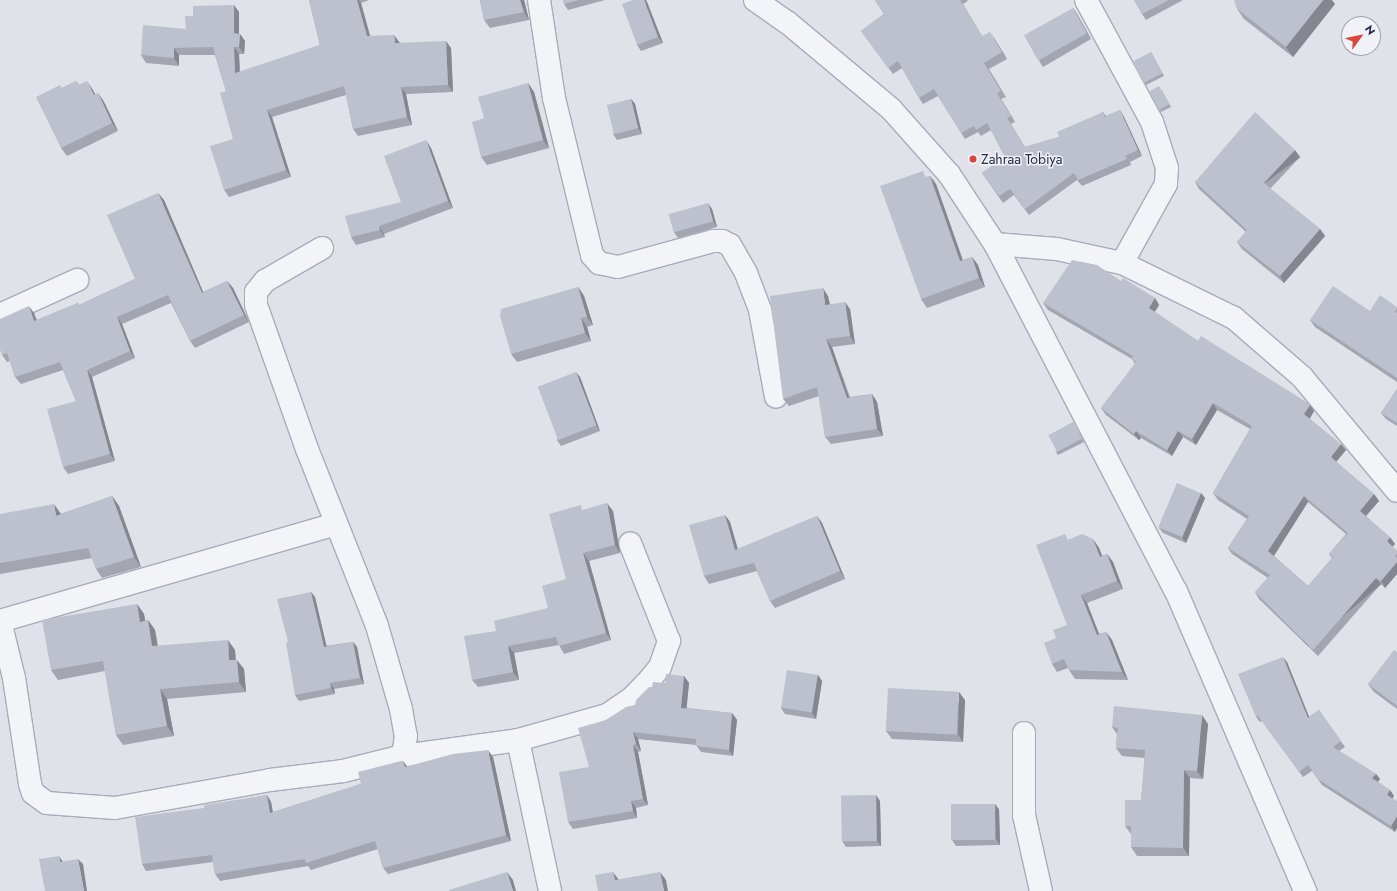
<!DOCTYPE html>
<style>
body{margin:0}
#map{position:relative;width:1397px;height:891px;overflow:hidden;background:#e0e2ea;font-family:Jost,sans-serif}
div>[style]{position:absolute}
.roads{filter:drop-shadow(1px 0 #a8abb8) drop-shadow(-1px 0 #a8abb8) drop-shadow(0 1px #a8abb8) drop-shadow(0 -1px #a8abb8)}
.minor>*{height:22px;margin:-11px;padding:0 11px;transform-origin:11px;border-radius:11px;background:#f3f4f8}
.wall>*{inset:0;background:#a3a5b0}
.shaded-wall>*{inset:0;background:#848690;transform-origin:0 0}
.building>*{inset:0;background:#bdc0cd;transform-origin:0 0}
.dots>*{width:11px;height:11px;translate:-50% -50%;box-sizing:border-box;border:2px solid #f0f2f7;border-radius:50%}
span{translate:-50% -50%;white-space:nowrap;text-align:center;line-height:1.15;-webkit-text-stroke:3px #f0f2f7;paint-order:stroke}
.poi-label{font-size:14px;color:#272c43}
.left{translate:0 -50%;text-align:left}
.north{position:absolute;left:1341px;top:16px;width:40px;height:40px;box-sizing:border-box;background:#f0f2f7;border:1px solid #a0a3af;border-radius:50%;rotate:57deg;font-size:11px;font-weight:700;line-height:16px;text-align:center;color:#272c43}
.north::after{content:'';display:block;margin:auto;width:14px;height:18px;background:#d8453c;clip-path:polygon(50% 0,100% 100%,50% 72%,0 100%)}
</style>
<div id="map">
<div class="roads">
<div class="minor">
<i style="left:539px;top:0;width:99px;rotate:81.3deg"></i>
<i style="left:554px;top:98px;width:162px;rotate:76.4deg"></i>
<i style="left:592px;top:255px;width:11px;rotate:49deg"></i>
<i style="left:599px;top:263px;width:19px;rotate:12deg"></i>
<i style="left:618px;top:267px;width:98px;rotate:-15.3deg"></i>
<i style="left:713px;top:241px;width:9px"></i>
<i style="left:722px;top:241px;width:9px;rotate:27deg"></i>
<i style="left:730px;top:245px;width:32px;rotate:60deg"></i>
<i style="left:746px;top:273px;width:40px;rotate:69deg"></i>
<i style="left:760px;top:310px;width:88px;rotate:79.6deg"></i>
<i style="left:755px;top:0;width:39px;rotate:35deg"></i>
<i style="left:787px;top:22px;width:136px;rotate:39.9deg"></i>
<i style="left:891px;top:109px;width:87px;rotate:48.3deg"></i>
<i style="left:949px;top:174px;width:84px;rotate:56.7deg"></i>
<i style="left:995px;top:244px;width:62px;rotate:4.6deg"></i>
<i style="left:1057px;top:249px;width:66px;rotate:12.2deg"></i>
<i style="left:1122px;top:263px;width:125px;rotate:26.2deg"></i>
<i style="left:1234px;top:318px;width:90px;rotate:40.9deg"></i>
<i style="left:1302px;top:377px;width:148px;rotate:50.2deg"></i>
<i style="left:1086px;top:0;width:139px;rotate:61.6deg"></i>
<i style="left:1152px;top:122px;width:48px;rotate:71.9deg"></i>
<i style="left:1167px;top:168px;width:16px;rotate:94deg"></i>
<i style="left:1166px;top:184px;width:90px;rotate:119.1deg"></i>
<i style="left:995px;top:244px;width:391px;rotate:62.5deg"></i>
<i style="left:1176px;top:591px;width:327px;rotate:66.7deg"></i>
<i style="left:322px;top:248px;width:66px;rotate:149.9deg"></i>
<i style="left:265px;top:281px;width:14px;rotate:129deg"></i>
<i style="left:256px;top:292px;width:13px;rotate:90deg"></i>
<i style="left:256px;top:305px;width:153px;rotate:70.5deg"></i>
<i style="left:307px;top:449px;width:190px;rotate:68.4deg"></i>
<i style="left:377px;top:626px;width:86px;rotate:73.9deg"></i>
<i style="left:401px;top:709px;width:27px;rotate:80deg"></i>
<i style="left:406px;top:736px;width:20px;rotate:99deg"></i>
<i style="left:0;top:315px;width:85px;rotate:-24.4deg"></i>
<i style="left:0;top:621px;width:59px;rotate:76.2deg"></i>
<i style="left:14px;top:678px;width:107px;rotate:81.4deg"></i>
<i style="left:30px;top:784px;width:9px;rotate:72deg"></i>
<i style="left:33px;top:793px;width:17px;rotate:36deg"></i>
<i style="left:47px;top:803px;width:68px;rotate:4.2deg"></i>
<i style="left:115px;top:808px;width:158px;rotate:-10.2deg"></i>
<i style="left:270px;top:780px;width:74px;rotate:-7deg"></i>
<i style="left:343px;top:771px;width:62px;rotate:-14deg"></i>
<i style="left:403px;top:756px;width:116px;rotate:-7.9deg"></i>
<i style="left:518px;top:740px;width:92px;rotate:-15.7deg"></i>
<i style="left:607px;top:715px;width:30px;rotate:-34deg"></i>
<i style="left:632px;top:698px;width:28px;rotate:-46deg"></i>
<i style="left:651px;top:678px;width:14px;rotate:-51deg"></i>
<i style="left:660px;top:667px;width:28px;rotate:-71deg"></i>
<i style="left:669px;top:641px;width:105px;rotate:-111.7deg"></i>
<i style="left:0;top:621px;width:350px;rotate:-16.1deg"></i>
<i style="left:1024px;top:733px;width:82px;rotate:90deg"></i>
<i style="left:1024px;top:815px;width:78px;rotate:77.4deg"></i>
<i style="left:518px;top:740px;width:154px;rotate:78deg"></i>
</div>
</div>
<div class="wall">
<i style="clip-path:polygon(309px 0,369px 0,361px 3px,370px 36px,400px 43px,451px 48px,453px 92px,406px 94px,412px 125px,358px 136px,353px 129px,346px 95px,272px 117px,291px 177px,229px 197px,224px 190px,233px 139px,226px 91px,215px 55px,179px 55px,179px 66px,146px 63px,141px 55px,186px 29px,193px 16px,239px 12px,239px 33px,245px 41px,244px 54px,239px 54px,240px 72px,320px 45px)"></i>
<i style="clip-path:polygon(480px 0,524px 0,529px 20px,490px 28px,484px 20px)"></i>
<i style="clip-path:polygon(563px 0,605px 0,568px 10px,564px 4px)"></i>
<i style="clip-path:polygon(875px 0,967px 0,968px 1px,963px 4px,982px 36px,994px 38px,1007px 59px,989px 69px,1006px 97px,1001px 99px,1015px 122px,1011px 124px,1025px 147px,1059px 137px,1103px 112px,1106px 116px,1120px 110px,1124px 117px,1142px 156px,1130px 162px,1131px 165px,1082px 186px,1077px 180px,1029px 215px,1014px 195px,1003px 203px,982px 173px,1005px 157px,991px 130px,981px 136px,978px 132px,965px 139px,938px 96px,923px 104px,919px 98px,902px 68px,893px 74px,861px 31px,884px 14px)"></i>
<i style="clip-path:polygon(1134px 0,1183px 0,1146px 20px,1142px 14px)"></i>
<i style="clip-path:polygon(647px 2px,663px 43px,641px 51px,637px 45px)"></i>
<i style="clip-path:polygon(1335px 4px,1293px 57px,1244px 19px,1237px 9px)"></i>
<i style="clip-path:polygon(1073px 8px,1077px 14px,1091px 39px,1043px 67px,1039px 61px)"></i>
<i style="clip-path:polygon(1151px 52px,1164px 76px,1146px 85px,1144px 82px)"></i>
<i style="clip-path:polygon(76px 81px,79px 85px,93px 90px,95px 95px,98px 93px,104px 102px,118px 131px,67px 156px,61px 148px,62px 88px)"></i>
<i style="clip-path:polygon(528px 83px,534px 92px,549px 148px,487px 165px,481px 157px,484px 118px)"></i>
<i style="clip-path:polygon(1161px 89px,1171px 107px,1161px 112px,1159px 109px)"></i>
<i style="clip-path:polygon(631px 99px,635px 104px,642px 134px,617px 140px,613px 134px)"></i>
<i style="clip-path:polygon(431px 148px,453px 208px,384px 234px,385px 237px,356px 245px,351px 237px,401px 202px)"></i>
<i style="clip-path:polygon(1300px 157px,1270px 189px,1320px 229px,1325px 236px,1284px 283px,1242px 249px,1237px 242px,1246px 232px,1199px 189px,1195px 182px)"></i>
<i style="clip-path:polygon(930px 176px,936px 184px,963px 260px,972px 257px,978px 265px,985px 287px,927px 308px,921px 299px,926px 177px)"></i>
<i style="clip-path:polygon(164px 200px,203px 292px,227px 281px,233px 288px,249px 322px,195px 348px,190px 341px,171px 303px,122px 324px,135px 358px,92px 377px,115px 461px,68px 474px,63px 467px,76px 401px,63px 370px,21px 384px,15px 377px,10px 361px,7px 362px,2px 355px,34px 313px,37px 320px,78px 303px,79px 305px,135px 279px)"></i>
<i style="clip-path:polygon(712px 209px,717px 227px,678px 238px,674px 232px)"></i>
<i style="clip-path:polygon(evenodd,1121px 281px,1155px 298px,1159px 305px,1155px 312px,1198px 341px,1314px 411px,1310px 419px,1346px 450px,1336px 462px,1374px 494px,1379px 501px,1366px 516px,1395px 544px,1392px 546px,1397px 551px,1397px 574px,1385px 588px,1381px 584px,1318px 656px,1259px 599px,1255px 592px,1268px 578px,1232px 554px,1228px 548px,1247px 519px,1218px 500px,1213px 493px,1250px 429px,1217px 410px,1196px 445px,1183px 437px,1172px 456px,1141px 438px,1139px 440px,1106px 415px,1101px 408px,1135px 364px,1132px 359px,1048px 310px,1043px 303px,1121px 281px,1308px 502px,1346px 534px,1329px 554px,1332px 558px,1308px 586px,1274px 556px,1308px 502px)"></i>
<i style="clip-path:polygon(578px 287px,584px 296px,593px 325px,587px 327px,591px 341px,517px 362px,511px 354px)"></i>
<i style="clip-path:polygon(828px 296px,830px 304px,850px 309px,855px 344px,832px 347px,850px 397px,872px 394px,877px 402px,883px 436px,831px 444px,825px 437px,819px 396px,789px 406px,783px 399px)"></i>
<i style="clip-path:polygon(1397px 307px,1397px 382px,1315px 327px,1310px 320px)"></i>
<i style="clip-path:polygon(580px 377px,600px 431px,561px 446px,557px 440px)"></i>
<i style="clip-path:polygon(1397px 389px,1397px 426px,1386px 419px,1381px 413px)"></i>
<i style="clip-path:polygon(1073px 422px,1084px 442px,1058px 455px,1056px 452px)"></i>
<i style="clip-path:polygon(1201px 493px,1205px 498px,1186px 543px,1163px 533px,1159px 528px)"></i>
<i style="clip-path:polygon(112px 496px,119px 506px,141px 567px,102px 578px,96px 569px,92px 558px,0 574px,0 514px,61px 514px)"></i>
<i style="clip-path:polygon(584px 510px,613px 511px,620px 553px,589px 561px,611px 640px,564px 654px,559px 645px,514px 653px,519px 680px,478px 687px,472px 680px,496px 631px,548px 608px,566px 579px)"></i>
<i style="clip-path:polygon(725px 515px,730px 522px,738px 549px,817px 516px,822px 523px,845px 579px,775px 608px,770px 601px,757px 571px,709px 584px,704px 576px)"></i>
<i style="clip-path:polygon(1069px 539px,1093px 539px,1099px 548px,1102px 556px,1107px 554px,1113px 562px,1123px 589px,1087px 603px,1099px 634px,1106px 632px,1112px 640px,1128px 680px,1075px 679px,1069px 670px,1068px 668px,1057px 672px,1052px 664px,1056px 638px,1067px 625px)"></i>
<i style="clip-path:polygon(311px 592px,315px 597px,326px 646px,353px 642px,357px 647px,364px 684px,334px 689px,335px 694px,299px 701px,295px 695px,288px 642px)"></i>
<i style="clip-path:polygon(137px 604px,144px 614px,145px 621px,148px 620px,155px 630px,158px 646px,235px 650px,236px 660px,244px 669px,246px 692px,167px 699px,174px 736px,123px 745px,116px 735px,105px 671px,58px 680px,51px 670px)"></i>
<i style="clip-path:polygon(1397px 652px,1397px 709px,1374px 692px,1368px 684px)"></i>
<i style="clip-path:polygon(1287px 662px,1309px 717px,1319px 710px,1345px 747px,1339px 751px,1376px 774px,1380px 779px,1378px 782px,1390px 790px,1394px 796px,1392px 798px,1395px 832px,1322px 785px,1312px 771px,1303px 777px,1262px 721px,1260px 722px,1256px 717px)"></i>
<i style="clip-path:polygon(818px 675px,822px 681px,816px 719px,785px 714px,781px 708px)"></i>
<i style="clip-path:polygon(684px 676px,689px 683px,686px 708px,732px 713px,737px 720px,733px 756px,701px 752px,696px 745px,638px 739px,641px 751px,638px 752px,648px 805px,636px 808px,637px 818px,573px 829px,568px 822px,589px 767px,606px 720px,635px 705px,652px 687px,665px 683px)"></i>
<i style="clip-path:polygon(965px 700px,963px 742px,892px 739px,886px 731px)"></i>
<i style="clip-path:polygon(1208px 724px,1203px 779px,1190px 778px,1189px 856px,1137px 856px,1131px 847px,1131px 834px,1125px 826px,1141px 800px,1145px 758px,1122px 756px,1116px 748px,1117px 734px,1112px 727px)"></i>
<i style="clip-path:polygon(493px 757px,511px 841px,388px 874px,383px 868px,378px 849px,311px 870px,308px 866px,220px 881px,215px 874px,213px 862px,146px 871px,142px 864px,204px 808px,267px 795px,271px 802px,273px 812px,361px 784px,403px 761px,407px 766px)"></i>
<i style="clip-path:polygon(880px 801px,881px 846px,846px 847px,842px 841px)"></i>
<i style="clip-path:polygon(999px 809px,1000px 845px,956px 846px,952px 840px)"></i>
</div>
<div class="shaded-wall">
<i style="clip-path:polygon(357px 0,359px 0,361px 3px,372px 43px,367px 36px)"></i>
<i style="clip-path:polygon(520px 0,524px 0,529px 20px,524px 12px)"></i>
<i style="clip-path:polygon(644px 0,646px 0,647px 2px,663px 43px,658px 37px)"></i>
<i style="clip-path:polygon(1323px 0,1332px 0,1335px 4px,1293px 57px,1286px 47px)"></i>
<i style="clip-path:polygon(234px 5px,239px 12px,239px 40px,234px 33px)"></i>
<i style="clip-path:polygon(1073px 8px,1077px 14px,1091px 39px,1087px 33px)"></i>
<i style="clip-path:polygon(990px 32px,994px 38px,1007px 59px,1002px 52px)"></i>
<i style="clip-path:polygon(240px 34px,245px 41px,244px 54px,239px 47px)"></i>
<i style="clip-path:polygon(394px 35px,400px 43px,400px 51px,395px 43px)"></i>
<i style="clip-path:polygon(446px 41px,451px 48px,453px 92px,448px 85px)"></i>
<i style="clip-path:polygon(234px 47px,239px 54px,240px 81px,235px 73px)"></i>
<i style="clip-path:polygon(174px 48px,179px 55px,179px 66px,174px 58px)"></i>
<i style="clip-path:polygon(87px 81px,93px 90px,100px 104px,94px 95px)"></i>
<i style="clip-path:polygon(528px 83px,534px 92px,549px 148px,543px 140px)"></i>
<i style="clip-path:polygon(401px 87px,406px 94px,412px 125px,407px 117px)"></i>
<i style="clip-path:polygon(98px 93px,104px 102px,118px 131px,112px 123px)"></i>
<i style="clip-path:polygon(997px 93px,1001px 99px,1015px 122px,1011px 116px)"></i>
<i style="clip-path:polygon(631px 99px,635px 104px,642px 134px,638px 128px)"></i>
<i style="clip-path:polygon(267px 110px,272px 117px,291px 177px,286px 170px)"></i>
<i style="clip-path:polygon(1120px 110px,1124px 117px,1142px 156px,1138px 150px)"></i>
<i style="clip-path:polygon(426px 140px,431px 148px,453px 208px,448px 201px)"></i>
<i style="left:1295px;top:150px;width:9px;height:45px;rotate:54deg"></i>
<i style="clip-path:polygon(930px 176px,936px 184px,966px 270px,960px 261px)"></i>
<i style="clip-path:polygon(158px 193px,164px 200px,207px 301px,202px 293px)"></i>
<i style="clip-path:polygon(708px 203px,712px 209px,717px 227px,713px 221px)"></i>
<i style="clip-path:polygon(379px 226px,384px 234px,385px 237px,380px 230px)"></i>
<i style="clip-path:polygon(1320px 229px,1325px 236px,1284px 283px,1280px 276px)"></i>
<i style="clip-path:polygon(972px 257px,978px 265px,985px 287px,979px 278px)"></i>
<i style="clip-path:polygon(227px 281px,233px 288px,249px 322px,244px 315px)"></i>
<i style="clip-path:polygon(578px 287px,584px 296px,593px 325px,587px 317px)"></i>
<i style="clip-path:polygon(823px 288px,828px 296px,831px 312px,825px 305px)"></i>
<i style="clip-path:polygon(1155px 298px,1159px 305px,1153px 314px,1149px 308px)"></i>
<i style="clip-path:polygon(845px 302px,850px 309px,855px 344px,850px 336px)"></i>
<i style="clip-path:polygon(29px 306px,34px 313px,39px 329px,34px 321px)"></i>
<i style="clip-path:polygon(117px 317px,122px 324px,135px 358px,130px 351px)"></i>
<i style="clip-path:polygon(581px 318px,587px 327px,591px 341px,585px 333px)"></i>
<i style="clip-path:polygon(826px 339px,832px 347px,852px 406px,847px 398px)"></i>
<i style="clip-path:polygon(87px 370px,92px 377px,115px 461px,110px 454px)"></i>
<i style="clip-path:polygon(576px 372px,580px 377px,600px 431px,596px 425px)"></i>
<i style="clip-path:polygon(872px 394px,877px 402px,883px 436px,877px 429px)"></i>
<i style="clip-path:polygon(1213px 403px,1217px 410px,1196px 445px,1192px 439px)"></i>
<i style="clip-path:polygon(1310px 405px,1314px 411px,1308px 421px,1304px 414px)"></i>
<i style="clip-path:polygon(1136px 431px,1141px 438px,1139px 440px,1134px 434px)"></i>
<i style="clip-path:polygon(1178px 431px,1183px 437px,1172px 456px,1167px 450px)"></i>
<i style="clip-path:polygon(1341px 444px,1346px 450px,1335px 463px,1331px 457px)"></i>
<i style="clip-path:polygon(1201px 493px,1205px 498px,1186px 543px,1182px 537px)"></i>
<i style="clip-path:polygon(1374px 494px,1379px 501px,1365px 517px,1360px 511px)"></i>
<i style="clip-path:polygon(112px 496px,119px 506px,141px 567px,134px 557px)"></i>
<i style="clip-path:polygon(1304px 496px,1308px 502px,1273px 557px,1268px 551px)"></i>
<i style="clip-path:polygon(607px 503px,613px 511px,620px 553px,615px 545px)"></i>
<i style="clip-path:polygon(54px 504px,61px 514px,56px 516px)"></i>
<i style="clip-path:polygon(725px 515px,730px 522px,740px 558px,735px 550px)"></i>
<i style="clip-path:polygon(817px 516px,822px 523px,845px 579px,840px 571px)"></i>
<i style="clip-path:polygon(1390px 537px,1395px 544px,1391px 548px,1387px 541px)"></i>
<i style="clip-path:polygon(1093px 539px,1099px 548px,1106px 565px,1100px 557px)"></i>
<i style="clip-path:polygon(583px 553px,589px 561px,611px 640px,606px 633px)"></i>
<i style="clip-path:polygon(1107px 554px,1113px 562px,1123px 589px,1117px 581px)"></i>
<i style="clip-path:polygon(1397px 562px,1397px 574px,1385px 588px,1381px 581px)"></i>
<i style="left:1376px;top:578px;width:8px;height:96px;rotate:50deg"></i>
<i style="clip-path:polygon(311px 592px,315px 597px,328px 652px,324px 647px)"></i>
<i style="clip-path:polygon(1081px 595px,1087px 603px,1103px 644px,1097px 635px)"></i>
<i style="clip-path:polygon(137px 604px,144px 614px,147px 632px,140px 622px)"></i>
<i style="clip-path:polygon(148px 620px,155px 630px,159px 656px,152px 646px)"></i>
<i style="clip-path:polygon(1106px 632px,1112px 640px,1128px 680px,1122px 672px)"></i>
<i style="clip-path:polygon(228px 640px,235px 650px,236px 670px,229px 660px)"></i>
<i style="clip-path:polygon(353px 642px,357px 647px,364px 684px,360px 678px)"></i>
<i style="clip-path:polygon(508px 646px,514px 653px,519px 680px,513px 672px)"></i>
<i style="clip-path:polygon(1283px 657px,1287px 662px,1312px 724px,1308px 718px)"></i>
<i style="clip-path:polygon(237px 660px,244px 669px,246px 692px,239px 682px)"></i>
<i style="clip-path:polygon(818px 675px,822px 681px,816px 719px,812px 713px)"></i>
<i style="clip-path:polygon(684px 676px,689px 683px,686px 715px,681px 708px)"></i>
<i style="clip-path:polygon(330px 683px,334px 689px,335px 694px,331px 688px)"></i>
<i style="clip-path:polygon(160px 689px,167px 699px,174px 736px,167px 726px)"></i>
<i style="clip-path:polygon(959px 692px,965px 700px,963px 742px,958px 734px)"></i>
<i style="clip-path:polygon(732px 713px,737px 720px,733px 756px,729px 750px)"></i>
<i style="clip-path:polygon(1202px 715px,1208px 724px,1203px 779px,1197px 771px)"></i>
<i style="clip-path:polygon(633px 732px,638px 739px,641px 751px,636px 744px)"></i>
<i style="clip-path:polygon(633px 745px,638px 752px,648px 805px,643px 799px)"></i>
<i style="clip-path:polygon(488px 750px,493px 757px,511px 841px,506px 835px)"></i>
<i style="clip-path:polygon(403px 761px,408px 768px,405px 767px)"></i>
<i style="clip-path:polygon(1184px 770px,1190px 778px,1189px 856px,1183px 848px)"></i>
<i style="clip-path:polygon(1376px 774px,1380px 779px,1376px 784px,1372px 778px)"></i>
<i style="clip-path:polygon(1390px 790px,1394px 796px,1391px 801px,1387px 795px)"></i>
<i style="clip-path:polygon(267px 795px,271px 802px,274px 820px,270px 813px)"></i>
<i style="clip-path:polygon(876px 795px,880px 801px,881px 846px,877px 841px)"></i>
<i style="clip-path:polygon(631px 801px,636px 808px,637px 818px,633px 811px)"></i>
<i style="clip-path:polygon(995px 804px,999px 809px,1000px 845px,996px 839px)"></i>
<i style="clip-path:polygon(1397px 816px,1397px 828px,1395px 832px,1391px 826px)"></i>
<i style="clip-path:polygon(59px 856px,63px 862px,60px 862px)"></i>
<i style="clip-path:polygon(78px 859px,83px 864px,87px 891px,84px 891px)"></i>
<i style="clip-path:polygon(507px 872px,513px 880px,516px 891px,513px 891px)"></i>
<i style="clip-path:polygon(613px 872px,619px 880px,615px 880px)"></i>
<i style="clip-path:polygon(660px 872px,666px 880px,668px 891px,664px 891px)"></i>
</div>
<div class="building">
<i style="clip-path:polygon(309px 0,357px 0,367px 36px,394px 35px,395px 43px,446px 41px,448px 85px,401px 87px,407px 117px,353px 129px,344px 86px,267px 110px,286px 170px,224px 190px,210px 146px,233px 139px,220px 93px,226px 91px,213px 47px,174px 48px,174px 58px,141px 55px,143px 25px,186px 29px,185px 16px,193px 16px,193px 6px,234px 5px,234px 33px,240px 34px,239px 47px,234px 47px,235px 73px,320px 45px)"></i>
<i style="clip-path:polygon(480px 0,520px 0,524px 12px,484px 20px)"></i>
<i style="clip-path:polygon(563px 0,579px 0,564px 4px)"></i>
<i style="clip-path:polygon(633px 0,644px 0,658px 37px,637px 45px,622px 4px)"></i>
<i style="clip-path:polygon(875px 0,960px 0,982px 36px,990px 32px,1002px 52px,984px 63px,1001px 91px,997px 93px,1011px 116px,1007px 118px,1025px 147px,1059px 137px,1057px 132px,1103px 112px,1105px 117px,1120px 110px,1138px 150px,1125px 156px,1127px 159px,1078px 180px,1074px 173px,1025px 209px,1010px 189px,999px 196px,982px 173px,1005px 157px,987px 123px,976px 130px,974px 126px,961px 133px,934px 89px,919px 98px,898px 61px,888px 68px,861px 31px,884px 14px)"></i>
<i style="clip-path:polygon(1134px 0,1169px 0,1142px 14px)"></i>
<i style="clip-path:polygon(1234px 0,1323px 0,1286px 47px,1237px 9px)"></i>
<i style="left:1073px;top:8px;width:29px;height:56px;rotate:61deg"></i>
<i style="left:1151px;top:52px;width:24px;height:21px;rotate:62deg"></i>
<i style="clip-path:polygon(76px 81px,78px 85px,87px 81px,94px 95px,98px 93px,112px 123px,61px 148px,36px 97px,60px 85px,62px 88px)"></i>
<i style="clip-path:polygon(528px 83px,543px 140px,481px 157px,472px 122px,484px 118px,478px 97px)"></i>
<i style="left:1159px;top:86px;width:21px;height:11px;rotate:61deg"></i>
<i style="left:631px;top:99px;width:30px;height:25px;rotate:76deg"></i>
<i style="clip-path:polygon(1255px 112px,1295px 150px,1264px 183px,1320px 229px,1280px 276px,1237px 242px,1247px 230px,1195px 182px)"></i>
<i style="clip-path:polygon(426px 140px,448px 201px,379px 226px,380px 230px,351px 237px,345px 216px,401px 202px,384px 156px)"></i>
<i style="clip-path:polygon(923px 171px,925px 177px,930px 176px,960px 261px,972px 257px,979px 278px,921px 299px,880px 186px)"></i>
<i style="clip-path:polygon(158px 193px,202px 293px,227px 281px,244px 315px,190px 341px,168px 295px,117px 317px,130px 351px,87px 370px,110px 454px,63px 467px,47px 409px,76px 401px,60px 362px,15px 377px,7px 353px,2px 355px,0 350px,0 319px,29px 306px,34px 321px,78px 303px,79px 305px,135px 279px,107px 215px)"></i>
<i style="left:708px;top:203px;width:19px;height:41px;rotate:74deg"></i>
<i style="clip-path:polygon(evenodd,1072px 260px,1097px 265px,1121px 281px,1123px 278px,1155px 298px,1149px 308px,1198px 341px,1201px 336px,1308px 403px,1310px 405px,1304px 414px,1341px 444px,1331px 457px,1374px 494px,1360px 511px,1390px 537px,1387px 541px,1397px 551px,1397px 554px,1395px 556px,1397px 558px,1397px 562px,1381px 581px,1376px 578px,1313px 650px,1255px 592px,1270px 575px,1228px 548px,1249px 516px,1213px 493px,1252px 426px,1213px 403px,1192px 439px,1178px 431px,1167px 450px,1136px 431px,1134px 434px,1101px 408px,1136px 362px,1132px 359px,1133px 356px,1043px 303px,1072px 260px,1304px 496px,1348px 533px,1329px 554px,1333px 557px,1308px 586px,1268px 551px,1304px 496px)"></i>
<i style="clip-path:polygon(1333px 286px,1370px 311px,1380px 295px,1397px 307px,1397px 308px,1395px 312px,1397px 313px,1397px 378px,1310px 320px)"></i>
<i style="clip-path:polygon(578px 287px,587px 317px,581px 318px,585px 333px,511px 354px,500px 316px,501px 309px)"></i>
<i style="clip-path:polygon(823px 288px,825px 305px,845px 302px,850px 336px,826px 339px,847px 398px,872px 394px,877px 429px,825px 437px,817px 387px,783px 399px,770px 296px)"></i>
<i style="left:576px;top:372px;width:57px;height:41px;rotate:69deg"></i>
<i style="clip-path:polygon(1397px 389px,1397px 423px,1381px 413px)"></i>
<i style="left:1073px;top:422px;width:19px;height:28px;rotate:62deg"></i>
<i style="left:1177px;top:483px;width:26px;height:48px;rotate:23deg"></i>
<i style="clip-path:polygon(112px 496px,134px 557px,96px 569px,88px 548px,0 563px,0 514px,54px 504px,56px 516px)"></i>
<i style="clip-path:polygon(607px 503px,615px 545px,583px 553px,606px 633px,559px 646px,556px 637px,508px 646px,513px 672px,472px 680px,464px 636px,496px 631px,494px 621px,548px 608px,542px 586px,566px 579px,549px 514px,581px 505px,582px 510px)"></i>
<i style="clip-path:polygon(725px 515px,735px 550px,817px 516px,840px 571px,770px 601px,754px 563px,704px 576px,689px 525px)"></i>
<i style="clip-path:polygon(1065px 534px,1068px 540px,1082px 534px,1093px 539px,1100px 557px,1107px 554px,1117px 581px,1081px 595px,1097px 635px,1106px 632px,1122px 672px,1069px 670px,1064px 659px,1052px 664px,1044px 643px,1056px 638px,1053px 630px,1067px 625px,1036px 545px)"></i>
<i style="clip-path:polygon(311px 592px,324px 647px,353px 642px,360px 678px,330px 683px,331px 688px,295px 695px,286px 643px,288px 642px,277px 599px)"></i>
<i style="clip-path:polygon(137px 604px,140px 622px,148px 620px,152px 646px,228px 640px,229px 660px,237px 660px,239px 682px,160px 689px,167px 726px,116px 735px,103px 661px,51px 670px,42px 620px)"></i>
<i style="clip-path:polygon(1394px 650px,1397px 652px,1397px 706px,1368px 684px)"></i>
<i style="clip-path:polygon(1283px 657px,1308px 718px,1319px 710px,1341px 741px,1333px 747px,1376px 774px,1372px 778px,1390px 790px,1387px 795px,1397px 801px,1397px 816px,1391px 826px,1318px 779px,1308px 765px,1299px 772px,1258px 716px,1256px 717px,1238px 674px)"></i>
<i style="left:787px;top:670px;width:31px;height:38px;rotate:9deg"></i>
<i style="clip-path:polygon(666px 674px,684px 676px,681px 708px,732px 713px,729px 750px,696px 746px,696px 739px,633px 732px,636px 744px,633px 745px,643px 799px,631px 801px,633px 811px,568px 822px,559px 772px,589px 767px,578px 728px,606px 720px,626px 707px,635px 705px,636px 700px,649px 687px,652px 687px,653px 682px,665px 683px)"></i>
<i style="left:888px;top:688px;width:71px;height:43px;rotate:3deg"></i>
<i style="clip-path:polygon(1114px 706px,1202px 715px,1197px 771px,1184px 770px,1183px 848px,1131px 847px,1131px 826px,1125px 826px,1125px 800px,1141px 800px,1145px 750px,1116px 748px,1118px 728px,1112px 727px)"></i>
<i style="clip-path:polygon(488px 750px,506px 835px,383px 868px,375px 841px,306px 863px,305px 859px,215px 874px,212px 855px,142px 864px,135px 817px,204px 808px,204px 805px,267px 795px,270px 813px,361px 784px,358px 772px,401px 761px,403px 761px,405px 767px,453px 754px)"></i>
<i style="left:876px;top:795px;width:46px;height:35px;rotate:89deg"></i>
<i style="left:951px;top:804px;width:44px;height:36px"></i>
<i style="clip-path:polygon(59px 856px,60px 862px,78px 859px,84px 891px,45px 891px,39px 859px)"></i>
<i style="clip-path:polygon(507px 872px,513px 891px,449px 891px,449px 890px)"></i>
<i style="clip-path:polygon(613px 872px,615px 880px,660px 872px,664px 891px,598px 891px,595px 875px)"></i>
</div>
<div class="dots">
<i style="left:973px;top:159px;background:#d8453c"></i>
</div>
<div class="poi-label">
<span class="left" style="left:981px;top:159px">Zahraa Tobiya</span>
</div>
<div class="north">N</div>
</div>
